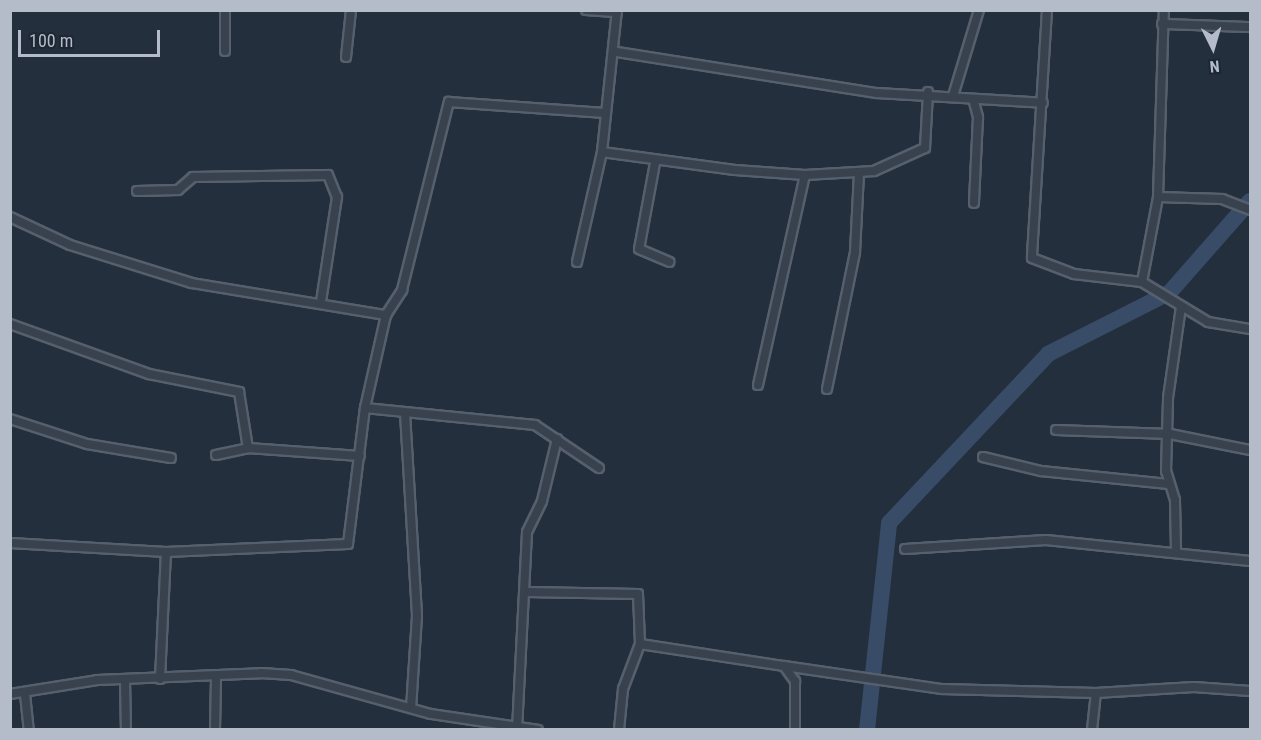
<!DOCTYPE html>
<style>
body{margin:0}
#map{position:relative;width:1261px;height:740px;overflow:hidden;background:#242f3e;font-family:"Roboto Condensed",sans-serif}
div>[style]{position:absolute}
.river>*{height:16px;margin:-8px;padding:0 8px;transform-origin:8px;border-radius:8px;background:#394c67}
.roads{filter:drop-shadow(2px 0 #565f6c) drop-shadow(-2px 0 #565f6c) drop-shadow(0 2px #565f6c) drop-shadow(0 -2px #565f6c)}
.street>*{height:8px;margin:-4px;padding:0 4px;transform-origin:4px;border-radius:4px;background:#38414e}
span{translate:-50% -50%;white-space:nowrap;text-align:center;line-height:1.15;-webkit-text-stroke:6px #1d2633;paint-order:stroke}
.frame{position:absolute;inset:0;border:12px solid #b4bcc9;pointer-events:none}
.north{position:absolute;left:1183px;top:18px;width:60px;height:60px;-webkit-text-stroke:4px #1d2633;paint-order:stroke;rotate:175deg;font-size:16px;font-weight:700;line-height:24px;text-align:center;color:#b4bcc9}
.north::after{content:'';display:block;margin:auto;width:21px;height:27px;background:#b4bcc9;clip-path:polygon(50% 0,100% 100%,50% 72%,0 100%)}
.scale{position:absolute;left:18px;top:30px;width:142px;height:27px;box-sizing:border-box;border:3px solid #b4bcc9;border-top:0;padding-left:8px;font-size:18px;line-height:21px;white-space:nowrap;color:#b4bcc9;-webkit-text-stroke:4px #1d2633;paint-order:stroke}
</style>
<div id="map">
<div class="river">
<i style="left:867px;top:730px;width:208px;rotate:-83.9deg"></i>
<i style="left:889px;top:523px;width:232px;rotate:-46.7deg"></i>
<i style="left:1048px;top:354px;width:137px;rotate:-26.9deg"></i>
<i style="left:1170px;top:292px;width:121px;rotate:-48.7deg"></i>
</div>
<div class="roads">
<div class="street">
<i style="left:586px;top:10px;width:31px;rotate:4deg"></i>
<i style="left:1047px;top:10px;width:248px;rotate:93.5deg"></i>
<i style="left:1032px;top:258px;width:45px;rotate:20.9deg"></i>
<i style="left:1074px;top:274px;width:68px;rotate:6.7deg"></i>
<i style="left:1142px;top:282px;width:77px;rotate:31.2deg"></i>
<i style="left:1208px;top:322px;width:43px;rotate:9.5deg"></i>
<i style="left:1162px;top:24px;width:88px;rotate:2deg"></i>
<i style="left:225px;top:51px;width:41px;rotate:-90deg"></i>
<i style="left:617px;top:52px;width:263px;rotate:9deg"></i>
<i style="left:877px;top:93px;width:166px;rotate:3.4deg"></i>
<i style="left:346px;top:57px;width:47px;rotate:-83.9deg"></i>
<i style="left:953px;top:96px;width:90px;rotate:-73.2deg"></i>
<i style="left:974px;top:102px;width:16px;rotate:75deg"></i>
<i style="left:978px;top:117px;width:86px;rotate:92.7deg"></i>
<i style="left:602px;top:152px;width:134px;rotate:7.7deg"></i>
<i style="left:735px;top:170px;width:70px;rotate:4.1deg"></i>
<i style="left:805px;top:175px;width:69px;rotate:-3.3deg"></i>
<i style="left:874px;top:171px;width:56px;rotate:-24.3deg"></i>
<i style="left:925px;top:148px;width:56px;rotate:-86.9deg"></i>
<i style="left:655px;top:163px;width:87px;rotate:100.5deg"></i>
<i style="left:639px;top:249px;width:33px;rotate:23deg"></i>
<i style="left:137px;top:191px;width:41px;rotate:-1.4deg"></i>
<i style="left:178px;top:190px;width:20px;rotate:-41deg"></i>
<i style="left:193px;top:177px;width:135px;rotate:-0.8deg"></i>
<i style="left:328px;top:175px;width:24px;rotate:68deg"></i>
<i style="left:337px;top:197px;width:105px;rotate:98.7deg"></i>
<i style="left:1158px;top:197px;width:64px;rotate:1.8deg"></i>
<i style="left:1222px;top:199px;width:30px;rotate:21deg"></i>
<i style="left:10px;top:217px;width:66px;rotate:25deg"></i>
<i style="left:70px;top:245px;width:128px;rotate:17.3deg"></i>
<i style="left:192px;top:283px;width:197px;rotate:9.4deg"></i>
<i style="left:577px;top:262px;width:113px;rotate:-77.2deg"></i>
<i style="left:602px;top:152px;width:143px;rotate:-84deg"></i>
<i style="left:1142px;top:282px;width:86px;rotate:-79.3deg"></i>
<i style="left:1158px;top:197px;width:187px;rotate:-88.2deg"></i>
<i style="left:10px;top:324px;width:148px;rotate:19.8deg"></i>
<i style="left:149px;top:374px;width:92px;rotate:11.3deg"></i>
<i style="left:239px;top:392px;width:57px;rotate:80.9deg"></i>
<i style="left:758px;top:385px;width:215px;rotate:-77.4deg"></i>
<i style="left:827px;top:389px;width:140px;rotate:-78.4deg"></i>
<i style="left:855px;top:252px;width:80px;rotate:-87.1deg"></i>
<i style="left:365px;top:408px;width:171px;rotate:5.7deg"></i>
<i style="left:535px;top:425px;width:77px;rotate:33.9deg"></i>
<i style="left:405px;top:413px;width:203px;rotate:86.6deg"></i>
<i style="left:417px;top:616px;width:92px;rotate:93.7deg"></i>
<i style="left:10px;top:419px;width:81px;rotate:18deg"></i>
<i style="left:87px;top:444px;width:85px;rotate:9.5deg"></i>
<i style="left:1056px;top:430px;width:114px;rotate:2deg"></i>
<i style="left:1170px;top:434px;width:82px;rotate:11.3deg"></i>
<i style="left:216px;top:455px;width:33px;rotate:-12deg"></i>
<i style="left:248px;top:448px;width:112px;rotate:4.1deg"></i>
<i style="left:983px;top:457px;width:60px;rotate:13.6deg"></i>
<i style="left:1041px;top:471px;width:128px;rotate:5.8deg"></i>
<i style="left:10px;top:543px;width:156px;rotate:3.3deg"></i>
<i style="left:166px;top:552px;width:182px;rotate:-2.5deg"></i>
<i style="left:348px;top:544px;width:137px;rotate:-82.9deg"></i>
<i style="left:365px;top:408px;width:95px;rotate:-77.3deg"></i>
<i style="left:386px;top:315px;width:30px;rotate:-57deg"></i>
<i style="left:402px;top:290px;width:194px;rotate:-76deg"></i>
<i style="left:449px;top:102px;width:156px;rotate:4deg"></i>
<i style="left:905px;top:549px;width:141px;rotate:-3.7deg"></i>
<i style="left:1046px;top:540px;width:205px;rotate:5.9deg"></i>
<i style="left:1176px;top:549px;width:49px;rotate:-91.2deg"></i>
<i style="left:1175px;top:500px;width:30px;rotate:-107deg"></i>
<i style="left:1166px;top:471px;width:73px;rotate:-88.4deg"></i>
<i style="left:1168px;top:398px;width:92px;rotate:-81.9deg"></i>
<i style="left:526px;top:592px;width:112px;rotate:1deg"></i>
<i style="left:638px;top:594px;width:50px;rotate:87.7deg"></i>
<i style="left:640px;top:644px;width:48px;rotate:110.7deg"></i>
<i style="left:623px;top:689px;width:41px;rotate:95.6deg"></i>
<i style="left:640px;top:644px;width:146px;rotate:8.7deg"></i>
<i style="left:784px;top:666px;width:19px;rotate:54deg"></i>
<i style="left:795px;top:681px;width:49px;rotate:90deg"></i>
<i style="left:784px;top:666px;width:160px;rotate:8.3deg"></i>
<i style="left:942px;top:689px;width:154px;rotate:1.5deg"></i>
<i style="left:1096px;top:693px;width:98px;rotate:-3.5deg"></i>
<i style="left:1194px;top:687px;width:56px;rotate:4.1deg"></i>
<i style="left:160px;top:679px;width:127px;rotate:-87.3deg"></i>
<i style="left:125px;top:680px;width:50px;rotate:88.9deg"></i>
<i style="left:10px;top:694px;width:88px;rotate:-9.1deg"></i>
<i style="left:97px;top:680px;width:164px;rotate:-2.4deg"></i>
<i style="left:261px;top:673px;width:30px;rotate:4deg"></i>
<i style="left:291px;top:675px;width:145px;rotate:15.6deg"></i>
<i style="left:431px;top:714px;width:108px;rotate:8.5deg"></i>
<i style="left:25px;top:694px;width:36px;rotate:84deg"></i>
<i style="left:215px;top:730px;width:53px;rotate:-88.9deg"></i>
<i style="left:517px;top:730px;width:198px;rotate:-87.1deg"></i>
<i style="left:527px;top:532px;width:34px;rotate:-64deg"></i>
<i style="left:542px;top:501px;width:64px;rotate:-76.4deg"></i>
<i style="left:1092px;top:730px;width:37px;rotate:-84deg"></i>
</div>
</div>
<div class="frame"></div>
<div class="north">N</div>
<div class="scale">100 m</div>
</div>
